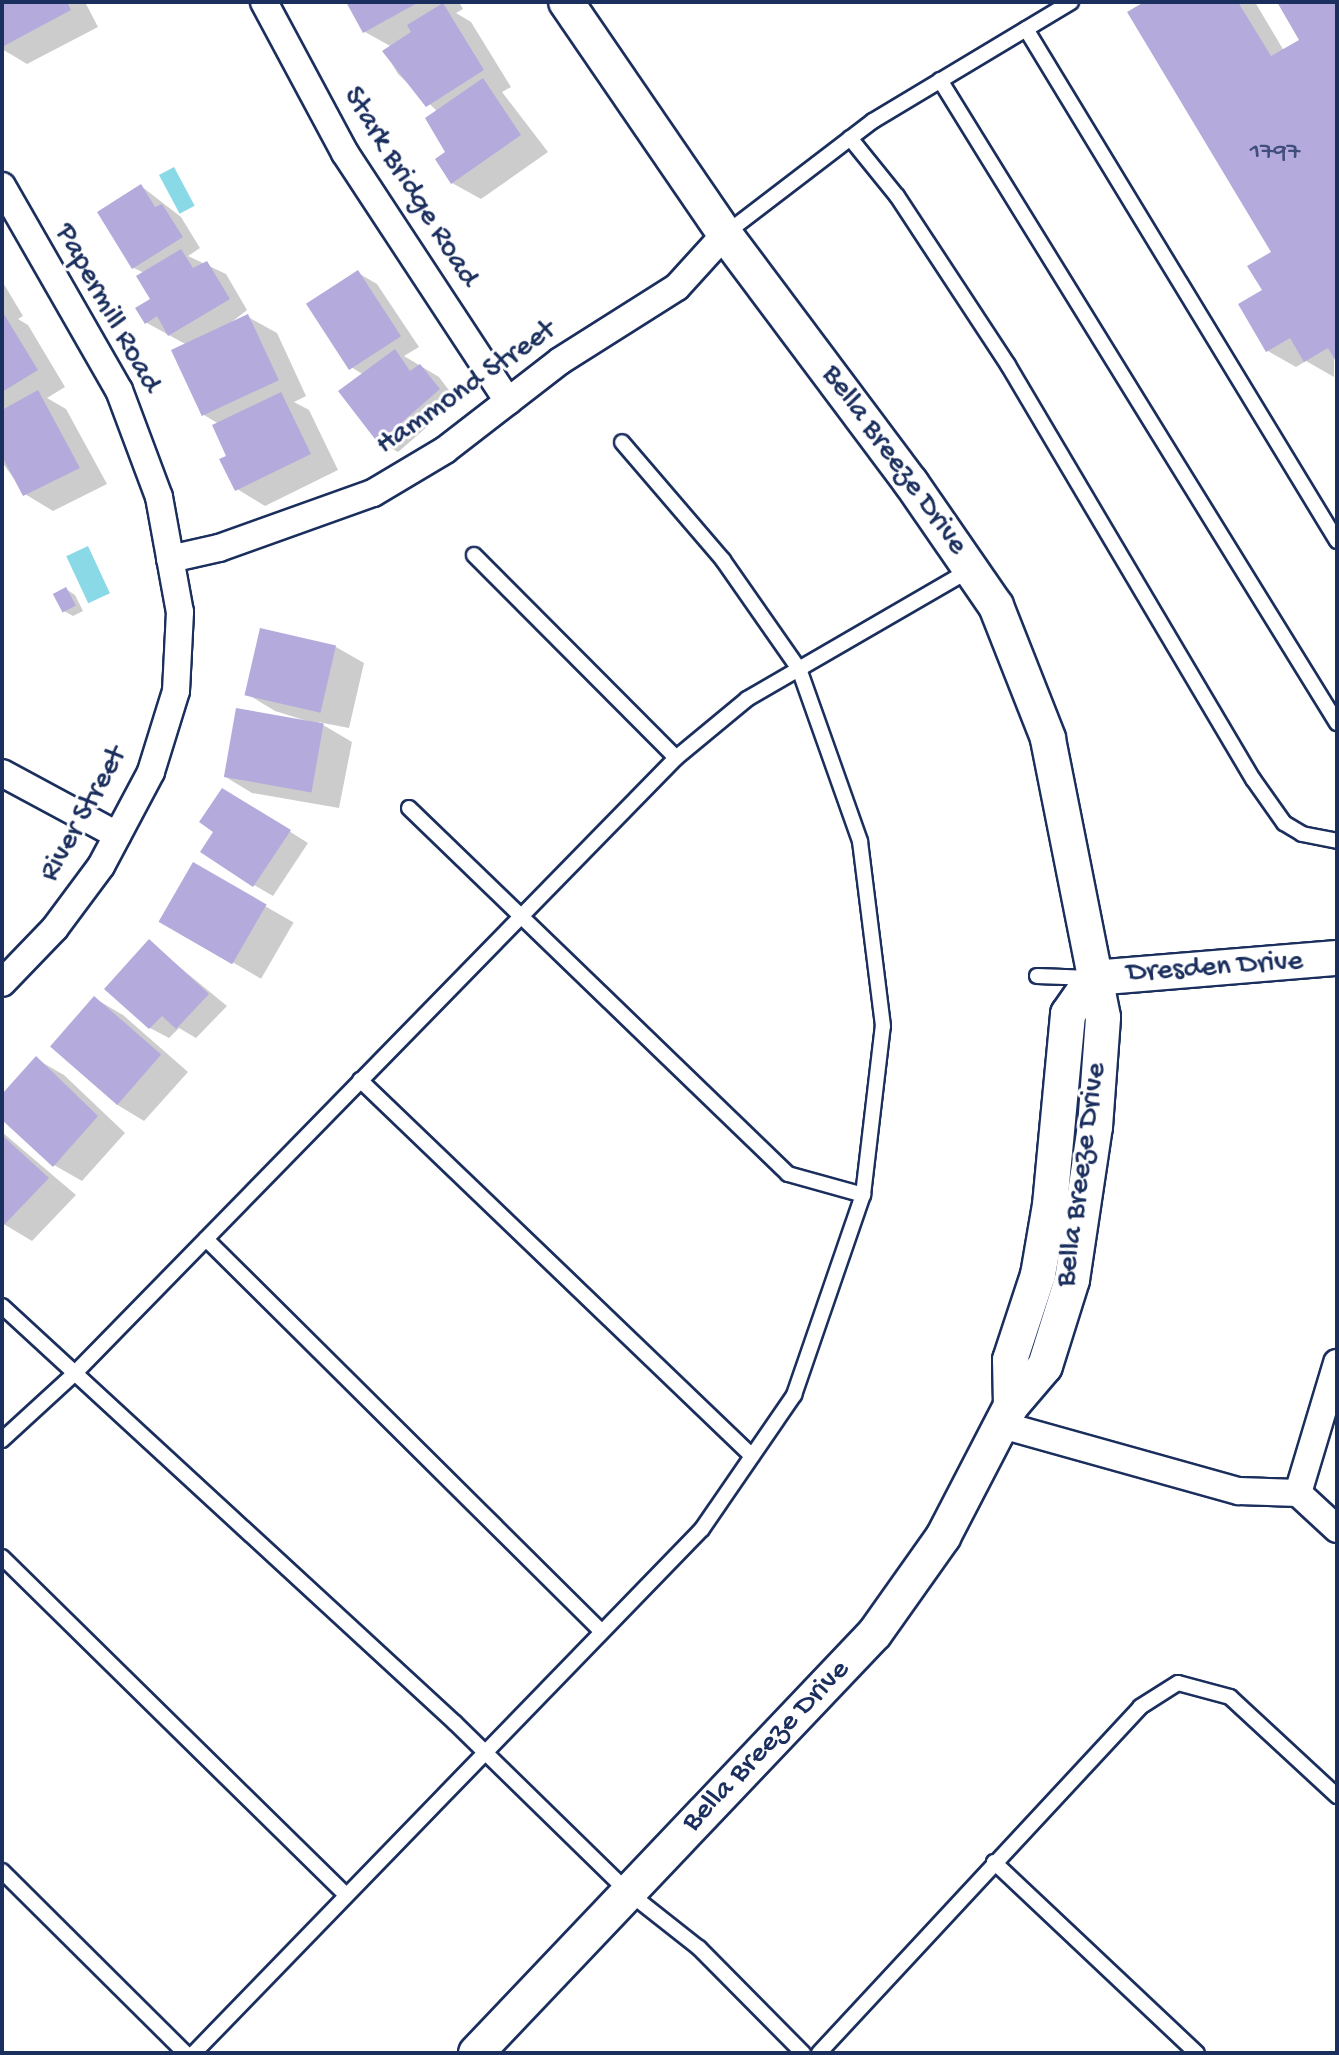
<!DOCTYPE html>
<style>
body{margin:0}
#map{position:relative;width:1339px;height:2055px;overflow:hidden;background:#fff;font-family:"Gochi Hand",sans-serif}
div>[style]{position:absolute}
.water>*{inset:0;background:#8ad9e7;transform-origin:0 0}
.shadow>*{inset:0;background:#0003;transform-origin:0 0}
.building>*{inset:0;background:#b4abdc;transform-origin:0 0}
.roads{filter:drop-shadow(2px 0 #1b2f5e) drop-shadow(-2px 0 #1b2f5e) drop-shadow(0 2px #1b2f5e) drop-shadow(0 -2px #1b2f5e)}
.service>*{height:14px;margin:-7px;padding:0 7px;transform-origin:7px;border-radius:7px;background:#fff}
.minor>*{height:26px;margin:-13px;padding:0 13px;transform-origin:13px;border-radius:13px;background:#fff}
.tertiary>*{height:34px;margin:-17px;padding:0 17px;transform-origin:17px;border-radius:17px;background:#fff}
span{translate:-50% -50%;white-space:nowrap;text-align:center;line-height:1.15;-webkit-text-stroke:6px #fff;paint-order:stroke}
.number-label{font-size:26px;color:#414e7e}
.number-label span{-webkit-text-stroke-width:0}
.street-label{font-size:30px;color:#1b2f5e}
.frame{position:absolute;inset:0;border:4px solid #1b2f5e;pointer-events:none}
</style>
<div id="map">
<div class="water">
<i style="left:174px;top:167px;width:44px;height:17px;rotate:62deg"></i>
<i style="left:88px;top:546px;width:52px;height:24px;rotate:65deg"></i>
</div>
<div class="shadow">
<i style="clip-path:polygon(2px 2px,85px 2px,98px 27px,27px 64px,2px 49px)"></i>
<i style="clip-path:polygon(348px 2px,459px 2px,463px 9px,456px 13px,471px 22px,511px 87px,502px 92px,548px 152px,481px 199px,452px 183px,438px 112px,398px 74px,385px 52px,392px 47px,365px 32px)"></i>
<i style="clip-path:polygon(1148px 2px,1255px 2px,1284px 51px,1302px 40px,1279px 2px,1337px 2px,1334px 377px,1306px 361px,1296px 367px,1268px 351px,1265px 290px,1274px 253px)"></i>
<i style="clip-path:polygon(141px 186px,181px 217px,200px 248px,188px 256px,226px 274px,247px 310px,224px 328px,248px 317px,277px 333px,306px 396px,294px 402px,309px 410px,338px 470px,265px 506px,237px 489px,219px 424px,204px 415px,187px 345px,147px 323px,137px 308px,153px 300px,144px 273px,134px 268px)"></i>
<i style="clip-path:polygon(358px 273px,377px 284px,419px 347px,404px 356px,439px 377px,457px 401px,398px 452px,379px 441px,364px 375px,351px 367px)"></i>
<i style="clip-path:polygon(2px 281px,23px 316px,18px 319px,28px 325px,65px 387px,47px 398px,66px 409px,107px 484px,53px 511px,25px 494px,2px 462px)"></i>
<i style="clip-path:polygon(66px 589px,75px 595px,83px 611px,73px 616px,64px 611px)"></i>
<i style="clip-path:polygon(261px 630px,336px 647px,364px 663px,349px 728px,318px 722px,352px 742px,339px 808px,252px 793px,224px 776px,317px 724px,275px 711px,247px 694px)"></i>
<i style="clip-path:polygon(241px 801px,308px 843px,273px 896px,254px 885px)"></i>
<i style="left:194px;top:865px;width:115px;height:65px;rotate:30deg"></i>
<i style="clip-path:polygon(149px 942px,227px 1006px,196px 1038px,179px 1028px,169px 1038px,150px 1028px)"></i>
<i style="clip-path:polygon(94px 998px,123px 1015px,188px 1072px,144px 1121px,116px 1104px)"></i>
<i style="clip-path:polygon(36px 1059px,64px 1075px,125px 1133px,82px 1181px,54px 1165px,2px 1117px,2px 1097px)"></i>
<i style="clip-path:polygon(2px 1132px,76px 1195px,32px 1241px,2px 1223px)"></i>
</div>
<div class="building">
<i style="clip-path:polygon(2px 2px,67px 2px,71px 10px,2px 47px)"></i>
<i style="clip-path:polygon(346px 2px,419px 2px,363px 33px)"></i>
<i style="clip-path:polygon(1144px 2px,1238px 2px,1271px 56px,1299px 40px,1277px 2px,1337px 2px,1337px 363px,1328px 348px,1304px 362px,1290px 338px,1266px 352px,1238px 304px,1262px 290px,1247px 266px,1271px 252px,1127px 12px)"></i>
<i style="clip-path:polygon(443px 3px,484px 70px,426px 107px,382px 51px,411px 32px,407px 25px)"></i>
<i style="clip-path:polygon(483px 78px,521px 135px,451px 184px,435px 159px,445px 152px,425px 118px)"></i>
<i style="clip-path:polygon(141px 184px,155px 207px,162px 204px,183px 237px,132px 269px,97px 212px)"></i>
<i style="clip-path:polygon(181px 249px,193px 268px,207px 261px,230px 299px,168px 336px,157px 316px,145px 324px,135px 308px,150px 299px,136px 276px)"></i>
<i style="left:358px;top:270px;width:79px;height:62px;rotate:57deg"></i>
<i style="clip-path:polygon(2px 311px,38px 370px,2px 392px)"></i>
<i style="left:248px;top:314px;width:73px;height:85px;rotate:65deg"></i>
<i style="clip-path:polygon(395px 349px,410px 371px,420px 364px,440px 389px,378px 443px,338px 391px)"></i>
<i style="clip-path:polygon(38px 390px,80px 468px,23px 496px,2px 456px,2px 410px)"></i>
<i style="clip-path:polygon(281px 392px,311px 454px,235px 491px,219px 459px,226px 456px,212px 425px)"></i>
<i style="left:66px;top:587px;width:21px;height:15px;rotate:62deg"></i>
<i style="left:260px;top:628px;width:78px;height:69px;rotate:13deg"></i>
<i style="left:236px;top:708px;width:89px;height:70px;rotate:10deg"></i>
<i style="clip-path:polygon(222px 788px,291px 830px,253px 887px,200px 852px,213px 832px,199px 822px)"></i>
<i style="left:193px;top:862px;width:85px;height:69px;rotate:30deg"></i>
<i style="clip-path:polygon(149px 939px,209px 994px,176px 1029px,162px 1016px,149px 1029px,104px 989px)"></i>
<i style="left:94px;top:996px;width:89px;height:67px;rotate:41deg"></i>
<i style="clip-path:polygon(36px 1056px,98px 1116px,53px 1167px,2px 1120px,2px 1094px)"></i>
<i style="clip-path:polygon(2px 1135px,49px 1178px,2px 1227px)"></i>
</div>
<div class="roads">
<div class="service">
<i style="left:1026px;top:29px;width:599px;rotate:58.72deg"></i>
<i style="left:940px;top:80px;width:756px;rotate:58.31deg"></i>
<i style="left:850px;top:138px;width:75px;rotate:51deg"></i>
<i style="left:897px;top:196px;width:202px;rotate:56.7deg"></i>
<i style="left:1008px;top:365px;width:481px;rotate:59.4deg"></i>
<i style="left:1253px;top:779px;width:54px;rotate:54.8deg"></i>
<i style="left:1284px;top:823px;width:21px;rotate:31deg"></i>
<i style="left:1302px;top:834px;width:36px;rotate:11deg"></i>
<i style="left:725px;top:234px;width:186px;rotate:-37.4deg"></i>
<i style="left:873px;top:121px;width:231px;rotate:-31deg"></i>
<i style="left:474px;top:555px;width:286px;rotate:45.1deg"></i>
<i style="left:409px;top:808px;width:527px;rotate:44deg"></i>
<i style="left:788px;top:1174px;width:78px;rotate:15.6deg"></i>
<i style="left:1037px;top:976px;width:55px;rotate:2.1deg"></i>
<i style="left:360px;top:1080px;width:543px;rotate:43.81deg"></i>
<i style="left:206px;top:1239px;width:556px;rotate:44.78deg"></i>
<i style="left:2px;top:1306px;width:616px;rotate:42.63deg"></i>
<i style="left:455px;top:1723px;width:242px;rotate:44.3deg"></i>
<i style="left:628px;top:1892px;width:90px;rotate:38.3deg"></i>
<i style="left:699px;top:1948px;width:148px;rotate:45.3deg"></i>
<i style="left:2px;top:1440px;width:99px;rotate:-42.5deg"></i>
<i style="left:75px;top:1373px;width:860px;rotate:-45.66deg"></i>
<i style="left:676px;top:758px;width:92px;rotate:-39.7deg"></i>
<i style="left:747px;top:699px;width:259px;rotate:-30.1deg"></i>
<i style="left:2px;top:1557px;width:482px;rotate:44.5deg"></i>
<i style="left:994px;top:1862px;width:279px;rotate:43.3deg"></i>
<i style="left:2px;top:1871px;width:258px;rotate:44.8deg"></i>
<i style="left:194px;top:2053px;width:730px;rotate:-45.89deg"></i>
<i style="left:702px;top:1529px;width:163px;rotate:-55.5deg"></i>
<i style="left:794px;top:1395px;width:212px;rotate:-71deg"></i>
<i style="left:863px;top:1195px;width:170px;rotate:-83.3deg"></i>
<i style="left:883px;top:1026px;width:186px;rotate:-97.1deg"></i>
<i style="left:860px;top:841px;width:182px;rotate:-109.5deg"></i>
<i style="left:799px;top:669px;width:133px;rotate:-124.9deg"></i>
<i style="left:723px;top:560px;width:155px;rotate:-130.6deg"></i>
<i style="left:819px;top:2053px;width:472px;rotate:-47.1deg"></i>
<i style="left:1140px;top:1707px;width:45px;rotate:-32.3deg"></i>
<i style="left:1178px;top:1683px;width:54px;rotate:15.1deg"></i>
<i style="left:1230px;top:1697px;width:146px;rotate:42.8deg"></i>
</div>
<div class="minor">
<i style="left:264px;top:2px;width:171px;rotate:61.8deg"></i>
<i style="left:345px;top:153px;width:297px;rotate:56.7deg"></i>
<i style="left:2px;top:186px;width:235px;rotate:60.2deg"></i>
<i style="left:119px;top:390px;width:114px;rotate:69.5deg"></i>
<i style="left:159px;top:497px;width:117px;rotate:79.7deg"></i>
<i style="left:180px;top:612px;width:79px;rotate:92.9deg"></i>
<i style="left:176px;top:691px;width:85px;rotate:107.2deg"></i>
<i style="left:151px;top:772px;width:106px;rotate:118deg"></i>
<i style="left:101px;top:866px;width:77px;rotate:126.6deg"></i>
<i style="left:55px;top:928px;width:76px;rotate:133.9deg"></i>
<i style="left:170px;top:559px;width:50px;rotate:-12.7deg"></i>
<i style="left:219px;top:548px;width:164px;rotate:-19.7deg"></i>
<i style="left:373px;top:493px;width:84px;rotate:-30.8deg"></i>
<i style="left:445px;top:450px;width:145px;rotate:-37.7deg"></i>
<i style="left:560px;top:361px;width:138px;rotate:-32.3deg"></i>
<i style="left:677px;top:287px;width:72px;rotate:-47.8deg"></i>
<i style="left:2px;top:773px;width:131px;rotate:28.3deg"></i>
<i style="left:1002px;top:1425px;width:246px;rotate:15.6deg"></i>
<i style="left:1239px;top:1491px;width:59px;rotate:1.9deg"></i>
<i style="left:1298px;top:1493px;width:53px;rotate:42.7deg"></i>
<i style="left:1298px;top:1493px;width:136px;rotate:-73.3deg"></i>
</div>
<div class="tertiary">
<i style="left:1093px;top:978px;width:245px;rotate:-4.7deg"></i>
<i style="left:1011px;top:1406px;width:46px;rotate:-91.2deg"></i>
<i style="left:1010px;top:1360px;width:89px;rotate:-71.8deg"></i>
<i style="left:1038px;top:1275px;width:71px;rotate:-80.3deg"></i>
<i style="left:1050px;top:1205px;width:192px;rotate:-84.6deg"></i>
<i style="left:1068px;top:1014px;width:44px;rotate:-55.2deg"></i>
<i style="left:476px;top:2053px;width:579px;rotate:-46.47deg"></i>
<i style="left:875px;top:1633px;width:118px;rotate:-54.7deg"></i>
<i style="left:943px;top:1537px;width:148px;rotate:-62.6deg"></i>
<i style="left:1011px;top:1406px;width:52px;rotate:-49.6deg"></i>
<i style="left:1045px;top:1366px;width:90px;rotate:-72.6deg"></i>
<i style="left:1072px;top:1280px;width:155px;rotate:-81.5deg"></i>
<i style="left:1095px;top:1127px;width:110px;rotate:-85.8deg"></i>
<i style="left:1103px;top:1017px;width:284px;rotate:-101.2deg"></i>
<i style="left:1048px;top:738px;width:142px;rotate:-111.5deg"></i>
<i style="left:996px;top:606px;width:150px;rotate:-124.6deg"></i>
<i style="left:911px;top:483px;width:311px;rotate:-126.8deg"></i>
<i style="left:725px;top:234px;width:281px;rotate:-124.4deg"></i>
</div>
</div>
<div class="number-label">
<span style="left:1275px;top:154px">1797</span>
</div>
<div class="street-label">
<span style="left:409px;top:188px;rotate:58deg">Stark Bridge Road</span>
<span style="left:106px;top:309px;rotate:61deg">Papermill Road</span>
<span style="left:467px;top:389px;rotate:-35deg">Hammond Street</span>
<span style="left:893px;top:461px;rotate:54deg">Bella Breeze Drive</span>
<span style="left:85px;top:815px;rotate:-61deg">River Street</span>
<span style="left:1215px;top:969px;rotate:-4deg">Dresden Drive</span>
<span style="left:1083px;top:1175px;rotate:-82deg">Bella Breeze Drive</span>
<span style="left:767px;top:1747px;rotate:-46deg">Bella Breeze Drive</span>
</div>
<div class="frame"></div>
</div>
